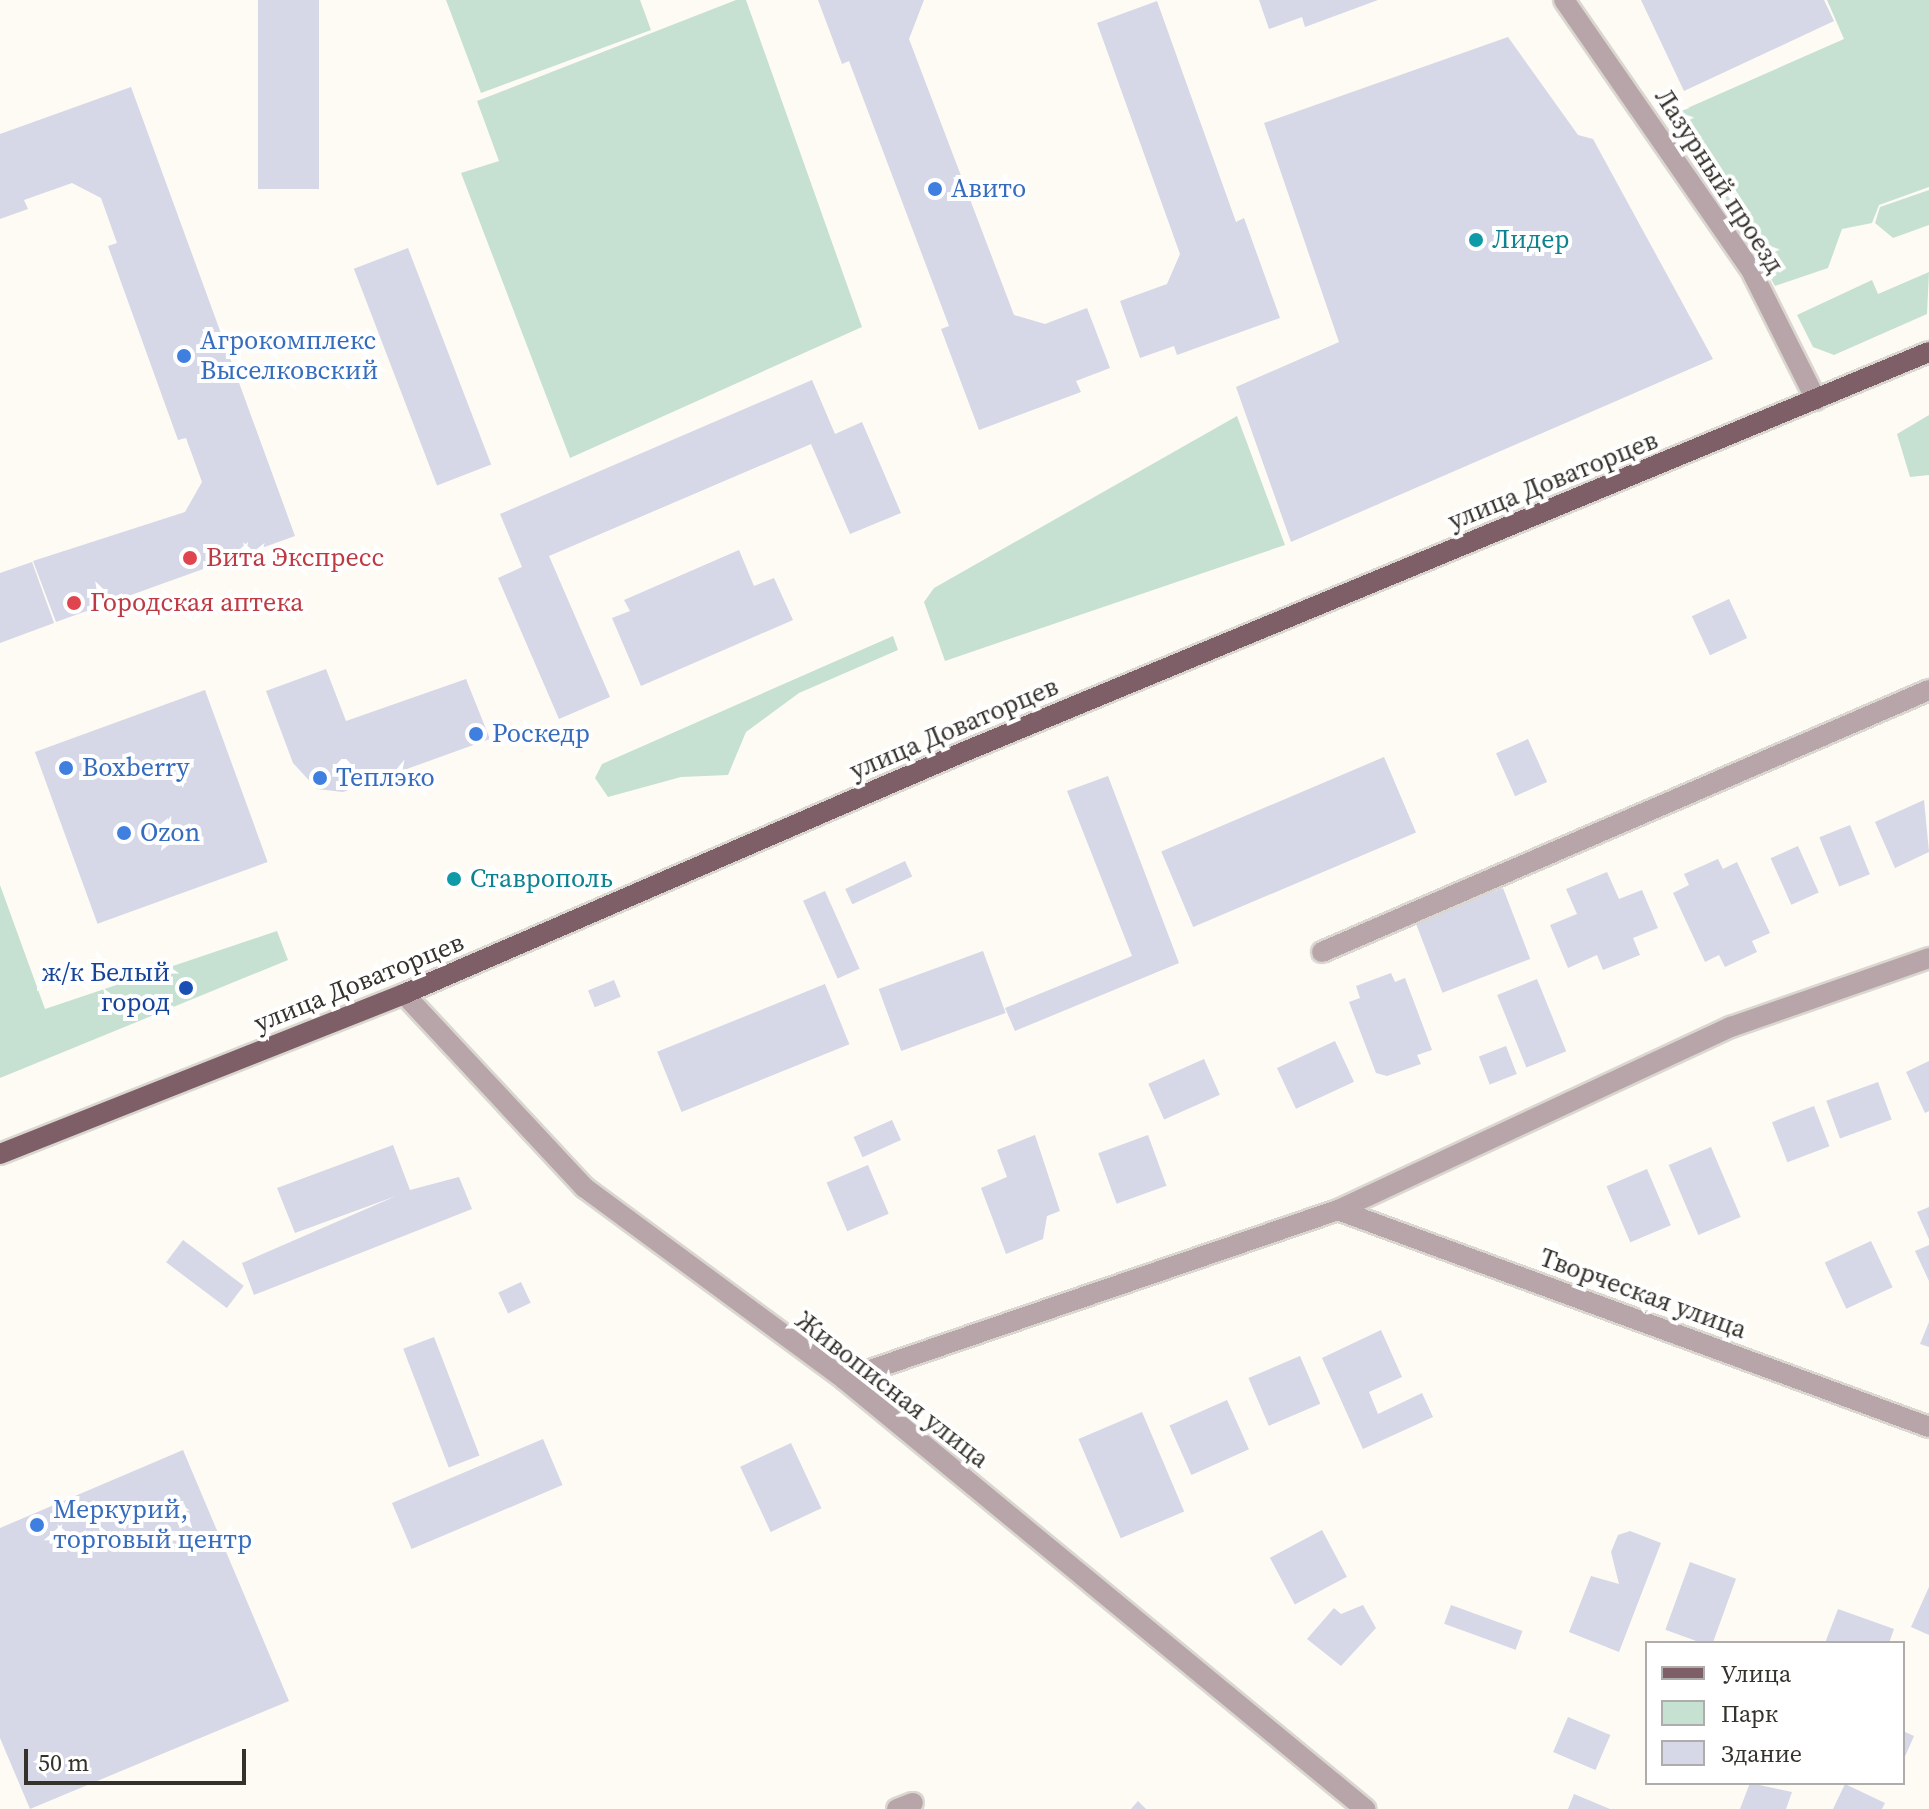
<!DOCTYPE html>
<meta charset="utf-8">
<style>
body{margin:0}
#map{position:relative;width:1929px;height:1809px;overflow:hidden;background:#fefbf4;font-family:"Source Serif 4",serif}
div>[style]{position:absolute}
.green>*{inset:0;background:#c6e1d1}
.building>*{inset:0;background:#d6d7e7;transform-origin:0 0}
.roads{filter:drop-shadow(2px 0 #dad7d0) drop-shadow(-2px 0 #dad7d0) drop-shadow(0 2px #dad7d0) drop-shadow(0 -2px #dad7d0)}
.minor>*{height:20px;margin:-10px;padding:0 10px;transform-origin:10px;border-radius:10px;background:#b7a5aa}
.major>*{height:20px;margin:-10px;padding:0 10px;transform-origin:10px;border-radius:10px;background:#7e5e67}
.dots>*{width:22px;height:22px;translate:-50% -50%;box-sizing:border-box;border:4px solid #fff;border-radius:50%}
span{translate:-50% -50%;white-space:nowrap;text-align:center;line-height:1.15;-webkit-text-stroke:8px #fff;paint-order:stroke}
.street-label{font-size:26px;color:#35322c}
.shop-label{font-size:26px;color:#366cbe}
.left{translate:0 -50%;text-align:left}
.culture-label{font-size:26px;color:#0d838f}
.health-label{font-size:26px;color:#be3a42}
.transit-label{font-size:26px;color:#164399}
.right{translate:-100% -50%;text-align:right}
.legend{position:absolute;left:1645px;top:1641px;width:260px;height:144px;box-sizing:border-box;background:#fff;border:2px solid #aeadab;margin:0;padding:10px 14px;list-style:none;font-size:24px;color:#35322c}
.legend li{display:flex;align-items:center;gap:16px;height:40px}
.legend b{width:40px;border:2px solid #aeadab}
.scale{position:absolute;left:24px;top:1749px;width:222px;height:36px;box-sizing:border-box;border:4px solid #35322c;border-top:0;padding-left:10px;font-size:24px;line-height:28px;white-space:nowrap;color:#35322c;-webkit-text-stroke:6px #fff;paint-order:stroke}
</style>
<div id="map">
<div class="green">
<i style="clip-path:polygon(446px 0,640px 0,651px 30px,481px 93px)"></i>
<i style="clip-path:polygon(736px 0,746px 0,862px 327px,570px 458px,461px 173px,499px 161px,477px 101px)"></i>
<i style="clip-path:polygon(1827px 0,1929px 0,1929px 187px,1879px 205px,1872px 223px,1842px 229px,1828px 268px,1775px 286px,1674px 114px,1844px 39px)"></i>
<i style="clip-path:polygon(1929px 190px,1929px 225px,1893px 238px,1875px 223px,1880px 207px)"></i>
<i style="clip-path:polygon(1929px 272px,1927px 314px,1834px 355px,1813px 347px,1797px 315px,1872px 280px,1878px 294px)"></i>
<i style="clip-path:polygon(1929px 415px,1929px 475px,1910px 477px,1897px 434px)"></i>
<i style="clip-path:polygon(1237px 416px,1285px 545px,945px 661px,924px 602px,934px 588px)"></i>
<i style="clip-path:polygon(893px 636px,898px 650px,799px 693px,746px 732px,728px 775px,681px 777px,608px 797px,595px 778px,602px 764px)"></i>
<i style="clip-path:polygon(0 885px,45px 1009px,277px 931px,288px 960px,0 1078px)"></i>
</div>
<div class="building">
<i style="left:258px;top:0;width:61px;height:189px"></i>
<i style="clip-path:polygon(818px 0,924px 0,909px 39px,1014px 315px,1045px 324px,1087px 308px,1110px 368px,1076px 381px,1081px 392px,979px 430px,941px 329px,949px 326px,849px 61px,842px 64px)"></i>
<i style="clip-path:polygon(1259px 0,1378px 0,1305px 27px,1302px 17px,1269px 29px)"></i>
<i style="clip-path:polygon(1641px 0,1824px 0,1834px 21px,1684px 91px)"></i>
<i style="clip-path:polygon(1157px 1px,1236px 222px,1244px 218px,1280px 318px,1177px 355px,1174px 346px,1140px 358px,1120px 301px,1167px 284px,1180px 254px,1097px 23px)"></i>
<i style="clip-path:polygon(1508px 37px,1578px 135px,1593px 139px,1713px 359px,1291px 542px,1236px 387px,1339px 342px,1264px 123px)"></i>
<i style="clip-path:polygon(131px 87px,295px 536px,56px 622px,33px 561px,185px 512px,202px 482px,186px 438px,178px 440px,108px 246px,117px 243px,101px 198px,72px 183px,24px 200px,28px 209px,0 219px,0 134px)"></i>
<i style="left:408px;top:248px;width:232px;height:58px;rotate:69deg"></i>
<i style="clip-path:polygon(812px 380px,835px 434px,862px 422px,901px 513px,850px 534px,811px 444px,549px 556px,610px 697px,559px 719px,498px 578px,522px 567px,500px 514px)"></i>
<i style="clip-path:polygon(739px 550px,754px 586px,774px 578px,793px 620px,641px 686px,612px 618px,630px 611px,624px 600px)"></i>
<i style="clip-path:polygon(32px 562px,54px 623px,0 643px,0 573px)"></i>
<i style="left:1729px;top:599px;width:43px;height:41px;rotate:65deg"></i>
<i style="clip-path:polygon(326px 669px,346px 721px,466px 679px,490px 739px,343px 792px,317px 789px,293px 763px,266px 691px)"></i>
<i style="left:205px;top:690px;width:183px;height:181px;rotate:70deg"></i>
<i style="left:1528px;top:739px;width:47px;height:35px;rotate:66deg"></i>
<i style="left:1384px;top:757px;width:82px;height:242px;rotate:67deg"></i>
<i style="clip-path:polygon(1108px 776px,1179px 963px,1015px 1031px,1005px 1008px,1132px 956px,1067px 791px)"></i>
<i style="clip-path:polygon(1924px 800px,1929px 852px,1895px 868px,1875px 822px)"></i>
<i style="left:1850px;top:825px;width:53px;height:33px;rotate:68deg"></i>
<i style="left:1798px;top:846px;width:51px;height:30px;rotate:66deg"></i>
<i style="clip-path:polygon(1718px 859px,1723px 869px,1737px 862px,1770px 933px,1752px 941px,1757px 952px,1725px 967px,1719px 955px,1705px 962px,1673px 893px,1689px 885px,1684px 874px)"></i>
<i style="left:905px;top:861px;width:17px;height:66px;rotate:65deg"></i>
<i style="clip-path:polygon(1607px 872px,1619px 899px,1642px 890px,1658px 928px,1633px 938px,1640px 955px,1603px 970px,1597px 955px,1568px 968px,1550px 925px,1577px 914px,1566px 889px)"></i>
<i style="left:1503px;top:888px;width:76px;height:94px;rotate:69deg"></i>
<i style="left:825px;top:891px;width:85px;height:24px;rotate:66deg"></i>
<i style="left:983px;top:951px;width:66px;height:111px;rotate:70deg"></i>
<i style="clip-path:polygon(1391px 973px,1395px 982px,1405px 978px,1432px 1050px,1417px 1055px,1421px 1064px,1387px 1076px,1376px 1073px,1349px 1002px,1360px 998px,1356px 986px)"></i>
<i style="left:1537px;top:979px;width:78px;height:43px;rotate:68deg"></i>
<i style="left:614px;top:980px;width:18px;height:28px;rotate:68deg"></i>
<i style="left:825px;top:984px;width:65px;height:181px;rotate:68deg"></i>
<i style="left:1335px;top:1041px;width:45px;height:64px;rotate:65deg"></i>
<i style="left:1506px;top:1046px;width:30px;height:29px;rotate:69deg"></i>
<i style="left:1204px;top:1059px;width:39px;height:61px;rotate:66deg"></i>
<i style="clip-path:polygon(1929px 1061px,1929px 1111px,1925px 1113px,1906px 1072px)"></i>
<i style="left:1878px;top:1082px;width:40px;height:55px;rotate:70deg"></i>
<i style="left:1814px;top:1106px;width:43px;height:45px;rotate:69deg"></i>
<i style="left:892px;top:1120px;width:22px;height:42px;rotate:66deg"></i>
<i style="clip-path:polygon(1035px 1135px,1060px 1211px,1047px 1216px,1043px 1239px,1006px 1254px,981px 1188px,1007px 1177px,997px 1150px)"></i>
<i style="left:1148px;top:1135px;width:54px;height:53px;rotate:70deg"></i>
<i style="clip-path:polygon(393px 1145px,410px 1190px,459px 1177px,472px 1209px,254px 1295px,242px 1263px,396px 1196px,295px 1233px,277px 1188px)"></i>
<i style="left:1711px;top:1147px;width:76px;height:46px;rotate:67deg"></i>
<i style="left:868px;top:1165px;width:53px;height:45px;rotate:67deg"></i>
<i style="left:1647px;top:1169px;width:61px;height:44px;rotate:67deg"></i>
<i style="clip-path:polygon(1929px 1207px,1929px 1239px,1917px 1212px)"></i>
<i style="left:183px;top:1240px;width:76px;height:28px;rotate:37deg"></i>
<i style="left:1871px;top:1241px;width:51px;height:51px;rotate:65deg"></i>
<i style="clip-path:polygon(1929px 1245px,1929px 1281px,1915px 1251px)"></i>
<i style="left:521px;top:1282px;width:23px;height:25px;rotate:65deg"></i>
<i style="clip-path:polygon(1929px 1322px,1929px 1347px,1920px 1344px)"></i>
<i style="clip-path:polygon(1381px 1330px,1402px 1377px,1369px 1392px,1378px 1414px,1422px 1393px,1433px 1417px,1363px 1449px,1322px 1358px)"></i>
<i style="left:434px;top:1337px;width:127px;height:33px;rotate:69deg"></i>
<i style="left:1300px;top:1356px;width:52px;height:56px;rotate:67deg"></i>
<i style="left:1227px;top:1400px;width:54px;height:63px;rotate:66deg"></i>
<i style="left:1142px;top:1412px;width:108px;height:69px;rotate:67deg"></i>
<i style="left:543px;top:1439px;width:50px;height:164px;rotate:67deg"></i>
<i style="left:791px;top:1443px;width:72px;height:56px;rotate:65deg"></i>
<i style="clip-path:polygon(183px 1450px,289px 1701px,30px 1809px,0 1738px,0 1528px)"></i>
<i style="left:1322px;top:1530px;width:53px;height:59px;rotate:62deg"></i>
<i style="clip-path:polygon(1630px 1531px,1661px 1543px,1619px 1652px,1569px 1632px,1591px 1576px,1619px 1584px,1611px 1552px,1618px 1535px)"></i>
<i style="left:1690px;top:1562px;width:49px;height:72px;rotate:20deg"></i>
<i style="clip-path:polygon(1929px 1587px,1929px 1635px,1911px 1627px)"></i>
<i style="clip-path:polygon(1363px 1605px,1376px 1628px,1341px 1666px,1307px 1639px,1334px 1608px,1341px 1614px)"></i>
<i style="left:1451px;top:1605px;width:76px;height:20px;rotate:20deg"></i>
<i style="clip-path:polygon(1838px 1609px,1894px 1629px,1889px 1643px,1825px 1643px)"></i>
<i style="left:1568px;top:1717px;width:46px;height:38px;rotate:23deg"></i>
<i style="clip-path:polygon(1903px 1731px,1914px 1736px,1903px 1761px)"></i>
<i style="clip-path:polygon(1750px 1783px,1792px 1792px,1786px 1809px,1740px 1809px)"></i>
<i style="clip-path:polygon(1845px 1784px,1885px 1803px,1882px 1809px,1833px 1809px)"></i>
<i style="clip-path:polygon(1574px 1794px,1610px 1809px,1568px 1809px)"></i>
<i style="clip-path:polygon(1138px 1801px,1146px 1809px,1131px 1809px)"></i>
</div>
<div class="roads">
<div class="minor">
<i style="left:1564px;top:0;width:331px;rotate:55.3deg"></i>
<i style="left:1752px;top:272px;width:143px;rotate:63.4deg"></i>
<i style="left:1322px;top:952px;width:661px;rotate:-23.35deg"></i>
<i style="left:404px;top:994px;width:265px;rotate:47deg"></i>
<i style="left:585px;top:1188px;width:322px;rotate:36.4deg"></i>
<i style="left:844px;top:1379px;width:676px;rotate:39.53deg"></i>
<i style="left:1338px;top:1210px;width:630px;rotate:20.16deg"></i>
<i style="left:844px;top:1379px;width:522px;rotate:-18.89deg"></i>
<i style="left:1338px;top:1210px;width:434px;rotate:-25deg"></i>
<i style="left:1731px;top:1027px;width:210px;rotate:-19.2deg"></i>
<i style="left:897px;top:1809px;width:17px;rotate:-21deg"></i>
</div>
<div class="major">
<i style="left:0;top:1154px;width:435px;rotate:-21.6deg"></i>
<i style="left:404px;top:994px;width:599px;rotate:-23.4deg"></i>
<i style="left:954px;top:756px;width:1055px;rotate:-22.51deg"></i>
</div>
</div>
<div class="dots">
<i style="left:935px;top:189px;background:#3f7fe0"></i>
<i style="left:1476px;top:240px;background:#0f9aa8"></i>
<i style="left:184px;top:356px;background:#3f7fe0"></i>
<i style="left:190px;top:558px;background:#e0444e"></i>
<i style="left:74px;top:603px;background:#e0444e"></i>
<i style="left:476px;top:734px;background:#3f7fe0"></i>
<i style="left:66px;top:768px;background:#3f7fe0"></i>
<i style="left:320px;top:778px;background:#3f7fe0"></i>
<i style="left:124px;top:833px;background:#3f7fe0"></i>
<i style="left:454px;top:879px;background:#0f9aa8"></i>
<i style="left:186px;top:988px;background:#1a4fb4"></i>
<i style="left:37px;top:1525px;background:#3f7fe0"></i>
</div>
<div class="street-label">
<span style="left:1719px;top:181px;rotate:57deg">Лазурный проезд</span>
<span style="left:1553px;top:481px;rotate:-22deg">улица Доваторцев</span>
<span style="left:954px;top:729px;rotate:-23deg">улица Доваторцев</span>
<span style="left:359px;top:983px;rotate:-22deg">улица Доваторцев</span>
<span style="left:1643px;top:1294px;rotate:20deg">Творческая улица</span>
<span style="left:892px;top:1390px;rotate:38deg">Живописная улица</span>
</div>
<div class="shop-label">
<span class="left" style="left:951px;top:189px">Авито</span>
<span class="left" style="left:200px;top:356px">Агрокомплекс<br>Выселковский</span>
<span class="left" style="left:492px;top:734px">Роскедр</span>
<span class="left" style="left:82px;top:768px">Boxberry</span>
<span class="left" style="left:336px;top:778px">Теплэко</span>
<span class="left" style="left:140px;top:833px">Ozon</span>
<span class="left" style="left:53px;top:1525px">Меркурий,<br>торговый центр</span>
</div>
<div class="culture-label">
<span class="left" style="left:1492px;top:240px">Лидер</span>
<span class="left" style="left:470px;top:879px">Ставрополь</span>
</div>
<div class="health-label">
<span class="left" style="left:206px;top:558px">Вита Экспресс</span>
<span class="left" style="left:90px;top:603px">Городская аптека</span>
</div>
<div class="transit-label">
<span class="right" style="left:170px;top:988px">ж/к Белый<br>город</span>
</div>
<ul class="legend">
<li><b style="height:10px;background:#7e5e67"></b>Улица</li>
<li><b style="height:22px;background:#c6e1d1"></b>Парк</li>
<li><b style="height:22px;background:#d6d7e7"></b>Здание</li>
</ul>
<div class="scale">50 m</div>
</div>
